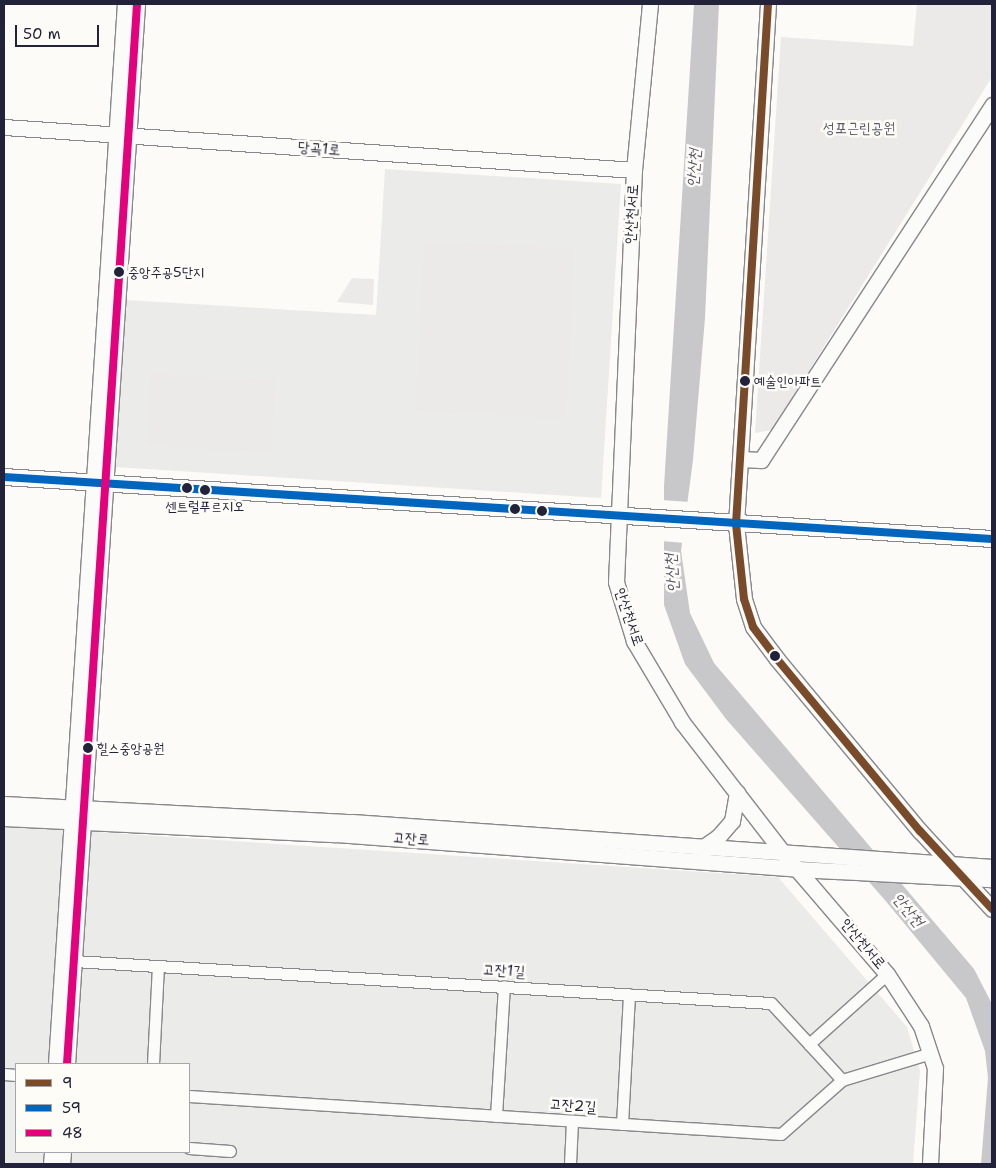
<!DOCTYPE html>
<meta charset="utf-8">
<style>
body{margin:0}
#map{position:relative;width:996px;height:1168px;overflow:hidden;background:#fcfbf8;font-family:"Shantell Sans","Poor Story",sans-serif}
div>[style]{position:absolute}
.built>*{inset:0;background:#ebebe9}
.green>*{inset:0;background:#ebeae8;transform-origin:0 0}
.water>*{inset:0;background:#c8c8ca}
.pier>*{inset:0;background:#fcfbf8}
.roads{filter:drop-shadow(1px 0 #88888c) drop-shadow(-1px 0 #88888c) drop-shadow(0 1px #88888c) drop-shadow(0 -1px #88888c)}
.minor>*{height:11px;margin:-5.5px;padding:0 5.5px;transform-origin:5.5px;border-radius:5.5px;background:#fbfbf9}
.tertiary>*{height:15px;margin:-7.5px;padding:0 7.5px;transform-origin:7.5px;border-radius:7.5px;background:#fbfbf9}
.secondary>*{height:16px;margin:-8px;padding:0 8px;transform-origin:8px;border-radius:8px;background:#fbfbf9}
.bus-1>*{height:8px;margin:-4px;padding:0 4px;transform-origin:4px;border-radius:4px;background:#7a4b2a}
.bus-2>*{height:8px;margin:-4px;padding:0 4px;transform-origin:4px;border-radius:4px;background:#0065bd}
.bus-3>*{height:8px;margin:-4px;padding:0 4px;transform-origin:4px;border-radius:4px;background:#e5007d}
.dots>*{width:14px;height:14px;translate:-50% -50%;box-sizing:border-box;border:2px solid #fdfcf7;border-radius:50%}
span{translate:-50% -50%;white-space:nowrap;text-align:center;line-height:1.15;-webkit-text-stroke:5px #fdfcf7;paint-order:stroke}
.bus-label{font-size:14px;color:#22223b}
.left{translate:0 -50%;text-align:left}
.park-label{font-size:15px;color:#5a5a6b}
.street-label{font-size:15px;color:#22223b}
.water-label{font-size:16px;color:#545466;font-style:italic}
.frame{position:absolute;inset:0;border:5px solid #22223b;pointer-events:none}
.legend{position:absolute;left:15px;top:1063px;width:175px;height:90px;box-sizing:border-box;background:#fdfcf7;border:1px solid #a5a5ac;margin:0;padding:6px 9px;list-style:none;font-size:15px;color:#22223b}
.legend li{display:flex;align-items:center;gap:10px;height:25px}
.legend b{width:25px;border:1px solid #a5a5ac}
.scale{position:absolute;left:15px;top:25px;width:84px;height:22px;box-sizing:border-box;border:2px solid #22223b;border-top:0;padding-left:6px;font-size:15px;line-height:18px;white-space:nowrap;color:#22223b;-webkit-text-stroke:4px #fdfcf7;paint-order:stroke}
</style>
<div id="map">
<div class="built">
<i style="clip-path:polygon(385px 169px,621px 184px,601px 498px,115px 467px,126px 300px,376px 315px)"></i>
<i style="clip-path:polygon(evenodd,4px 826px,778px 877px,907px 1027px,920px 1071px,913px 1164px,4px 1164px,4px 826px,16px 1064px,189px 1064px,189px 1152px,16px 1152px,16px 1064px)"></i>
</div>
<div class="green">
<i style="clip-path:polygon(917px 4px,992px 4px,992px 77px,772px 430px,755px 433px,781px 37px,913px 46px)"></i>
<i style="left:424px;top:241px;width:151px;height:170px;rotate:3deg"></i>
<i style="clip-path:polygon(352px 278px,374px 279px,373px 305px,337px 302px)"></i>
<i style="left:150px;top:374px;width:125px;height:72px;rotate:3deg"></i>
</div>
<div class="water">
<i style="clip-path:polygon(694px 4px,719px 4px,705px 318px,693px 460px,681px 551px,690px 613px,714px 663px,974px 969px,992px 1004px,992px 1164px,981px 1164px,988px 1078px,985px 1051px,966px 998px,884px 899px,726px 719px,685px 664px,664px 605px,664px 486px)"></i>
</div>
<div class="pier">
<i style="clip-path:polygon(661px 500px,690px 502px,685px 543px,661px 541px)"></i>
</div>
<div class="roads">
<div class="minor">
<i style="left:74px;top:961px;width:698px;rotate:3.45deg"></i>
<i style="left:771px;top:1003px;width:56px;rotate:47.2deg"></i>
<i style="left:809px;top:1044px;width:105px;rotate:-41.9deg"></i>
<i style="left:809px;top:1044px;width:49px;rotate:47.5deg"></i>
<i style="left:153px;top:1064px;width:98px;rotate:-87.1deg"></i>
<i style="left:4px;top:1074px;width:12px;rotate:5deg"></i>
<i style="left:189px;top:1096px;width:593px;rotate:3.67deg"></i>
<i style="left:781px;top:1134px;width:81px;rotate:-41.5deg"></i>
<i style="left:842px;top:1080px;width:93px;rotate:-16.9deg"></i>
<i style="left:496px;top:1116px;width:130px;rotate:-86.5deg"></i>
<i style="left:622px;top:1124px;width:130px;rotate:-86.9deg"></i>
<i style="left:189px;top:1148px;width:41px;rotate:4.2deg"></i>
<i style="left:570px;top:1164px;width:43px;rotate:-87.3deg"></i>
</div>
<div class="tertiary">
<i style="left:650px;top:4px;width:167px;rotate:95.5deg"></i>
<i style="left:634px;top:170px;width:412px;rotate:92.5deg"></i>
<i style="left:616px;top:582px;width:62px;rotate:73deg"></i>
<i style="left:634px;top:641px;width:94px;rotate:59.3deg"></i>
<i style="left:682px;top:722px;width:167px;rotate:52.3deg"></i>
<i style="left:784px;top:854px;width:158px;rotate:49.4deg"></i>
<i style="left:887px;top:974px;width:62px;rotate:56.8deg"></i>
<i style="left:921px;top:1026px;width:44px;rotate:71.6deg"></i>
<i style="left:935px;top:1068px;width:96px;rotate:93deg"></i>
<i style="left:768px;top:4px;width:521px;rotate:93.52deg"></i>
<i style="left:736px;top:524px;width:75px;rotate:83.9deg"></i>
<i style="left:744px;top:599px;width:29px;rotate:72deg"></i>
<i style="left:753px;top:627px;width:40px;rotate:53deg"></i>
<i style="left:777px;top:659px;width:224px;rotate:50.3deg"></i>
<i style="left:920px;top:831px;width:106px;rotate:47.3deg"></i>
<i style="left:4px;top:127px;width:631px;rotate:3.9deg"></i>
<i style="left:740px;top:459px;width:21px;rotate:3deg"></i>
<i style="left:761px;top:460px;width:424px;rotate:-56.9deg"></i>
<i style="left:4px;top:804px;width:348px;rotate:3deg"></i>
<i style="left:352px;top:822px;width:642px;rotate:4.02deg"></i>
<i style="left:4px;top:818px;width:332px;rotate:2.8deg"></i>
<i style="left:336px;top:834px;width:463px;rotate:4.3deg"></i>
<i style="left:798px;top:869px;width:194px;rotate:3deg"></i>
<i style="left:702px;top:848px;width:19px;rotate:-35deg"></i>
<i style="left:718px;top:837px;width:21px;rotate:-49deg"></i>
<i style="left:732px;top:821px;width:29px;rotate:-80deg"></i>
<i style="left:56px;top:1064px;width:1062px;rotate:-86.28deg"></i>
<i style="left:67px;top:1064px;width:1062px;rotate:-86.22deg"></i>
<i style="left:51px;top:1164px;width:12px;rotate:-85deg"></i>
<i style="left:62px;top:1164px;width:12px;rotate:-85deg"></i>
</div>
<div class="secondary">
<i style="left:4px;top:477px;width:990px;rotate:3.59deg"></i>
</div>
</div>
<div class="bus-1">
<i style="left:768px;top:4px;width:521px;rotate:93.52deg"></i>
<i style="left:736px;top:524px;width:75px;rotate:83.9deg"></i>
<i style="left:744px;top:599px;width:29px;rotate:72deg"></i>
<i style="left:753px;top:627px;width:40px;rotate:53deg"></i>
<i style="left:777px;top:659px;width:224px;rotate:50.3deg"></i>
<i style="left:920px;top:831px;width:106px;rotate:47.3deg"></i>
</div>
<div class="bus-2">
<i style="left:4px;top:477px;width:990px;rotate:3.59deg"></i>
</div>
<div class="bus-3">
<i style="left:67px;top:1064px;width:1062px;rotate:-86.22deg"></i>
</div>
<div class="dots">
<i style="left:119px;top:272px;background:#22223b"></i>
<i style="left:745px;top:381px;background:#22223b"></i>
<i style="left:187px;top:488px;background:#22223b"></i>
<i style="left:205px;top:490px;background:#22223b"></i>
<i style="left:515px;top:509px;background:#22223b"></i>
<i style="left:542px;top:511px;background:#22223b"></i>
<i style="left:775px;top:656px;background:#22223b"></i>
<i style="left:88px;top:748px;background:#22223b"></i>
</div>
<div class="bus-label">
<span class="left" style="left:128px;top:272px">중앙주공5단지</span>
<span class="left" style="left:754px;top:381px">예술인아파트</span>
<span style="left:205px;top:506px">센트럴푸르지오</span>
<span class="left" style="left:97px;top:748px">힐스중앙공원</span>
</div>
<div class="park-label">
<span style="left:859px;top:129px">성포근린공원</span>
</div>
<div class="street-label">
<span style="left:319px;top:149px;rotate:4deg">당곡1로</span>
<span style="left:632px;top:214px;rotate:-87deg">안산천서로</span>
<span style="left:629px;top:617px;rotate:71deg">안산천서로</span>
<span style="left:411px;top:839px;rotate:4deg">고잔로</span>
<span style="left:863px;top:944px;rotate:50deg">안산천서로</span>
<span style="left:504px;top:971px;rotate:3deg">고잔1길</span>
<span style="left:573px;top:1106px;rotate:4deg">고잔2길</span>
</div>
<div class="water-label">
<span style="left:694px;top:168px;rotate:-86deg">안산천</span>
<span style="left:672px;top:573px;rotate:-94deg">안산천</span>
<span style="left:908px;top:910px;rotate:50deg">안산천</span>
</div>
<div class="frame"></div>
<ul class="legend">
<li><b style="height:6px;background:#7a4b2a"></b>9</li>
<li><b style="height:6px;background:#0065bd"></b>59</li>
<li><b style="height:6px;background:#e5007d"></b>48</li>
</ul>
<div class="scale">50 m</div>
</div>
